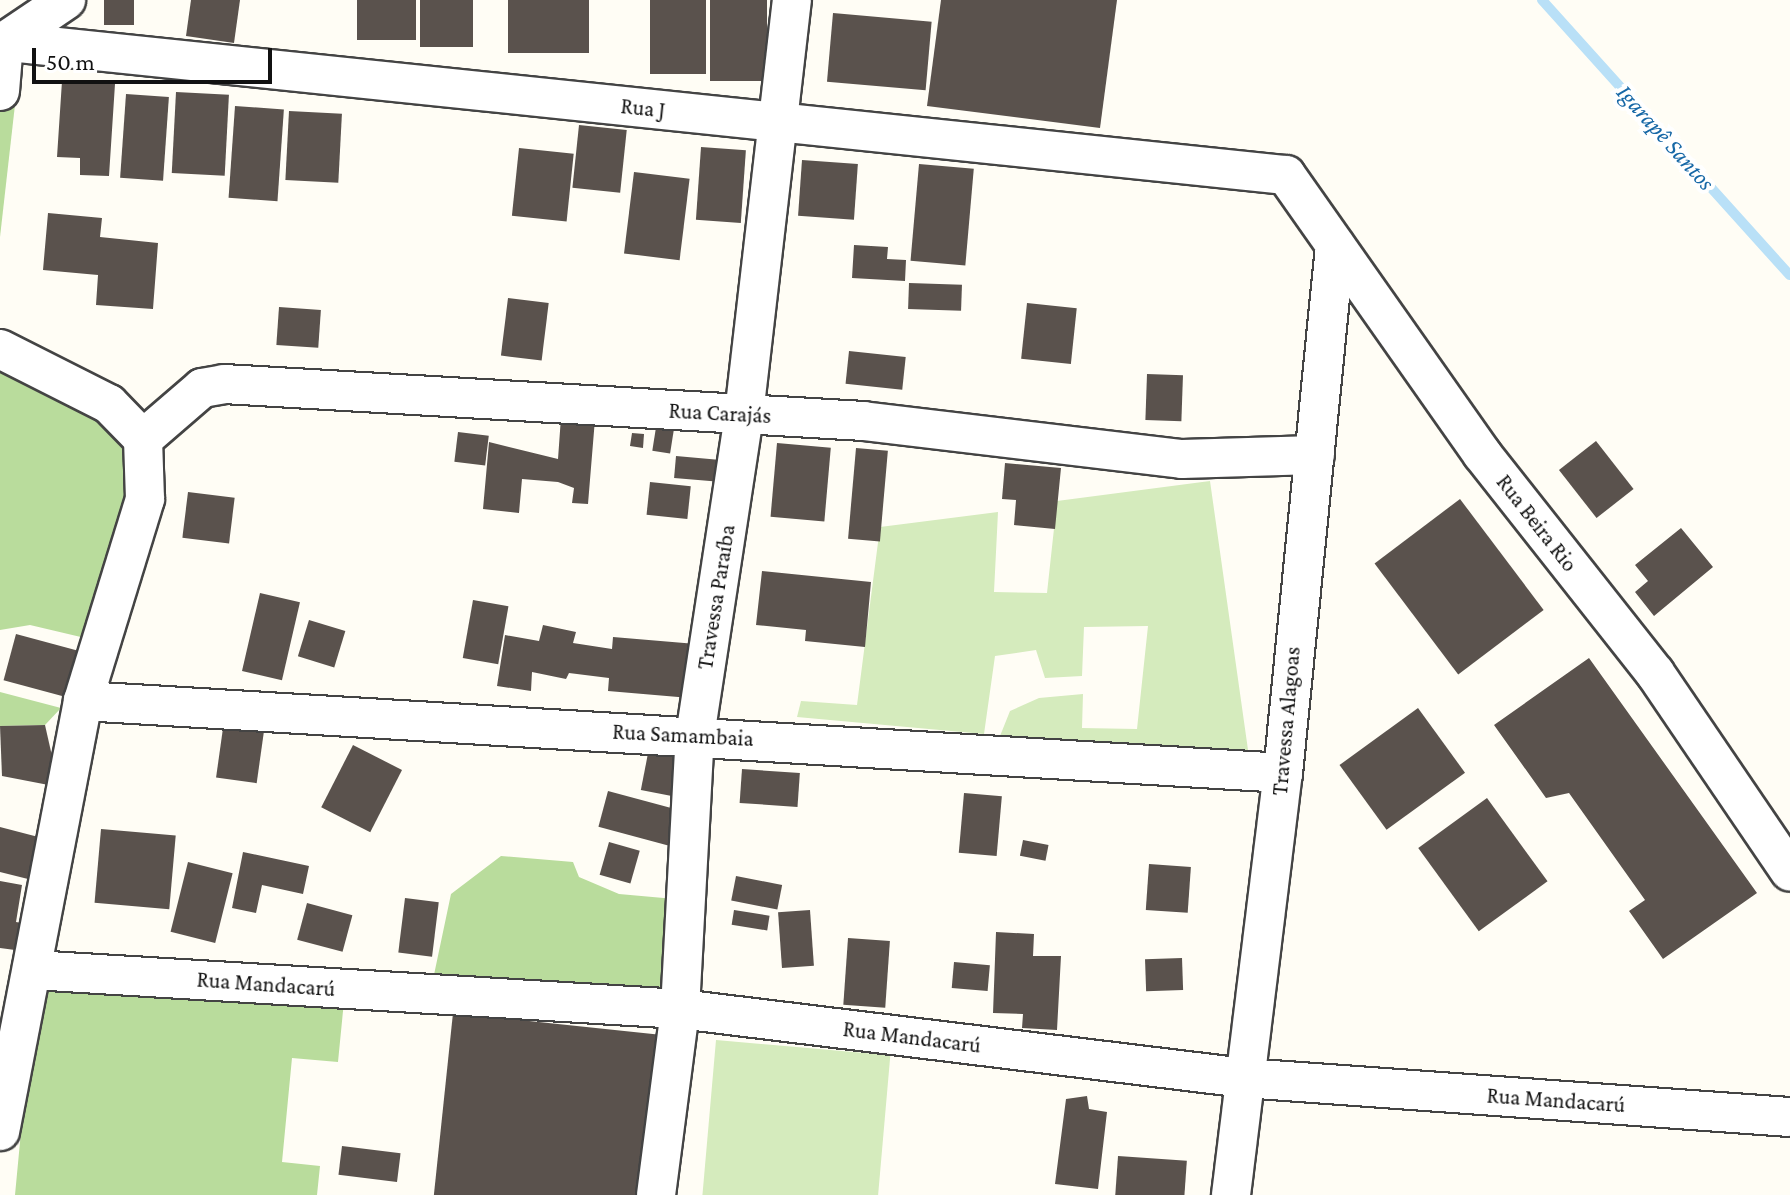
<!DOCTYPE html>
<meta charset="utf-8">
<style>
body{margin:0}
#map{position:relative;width:1790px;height:1195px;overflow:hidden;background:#fffdf5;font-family:"Crimson Pro",serif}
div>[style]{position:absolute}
.green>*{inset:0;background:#d5ebbd;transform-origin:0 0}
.forest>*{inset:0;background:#b9dc9c}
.stream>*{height:10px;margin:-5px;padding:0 5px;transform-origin:5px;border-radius:5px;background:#b9e0f7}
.building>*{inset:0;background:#5a524d;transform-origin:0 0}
.roads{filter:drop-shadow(2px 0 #444) drop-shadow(-2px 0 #444) drop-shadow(0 2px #444) drop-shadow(0 -2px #444)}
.minor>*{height:38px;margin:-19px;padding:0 19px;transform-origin:19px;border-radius:19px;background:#fff}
span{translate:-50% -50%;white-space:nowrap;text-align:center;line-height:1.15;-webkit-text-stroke:8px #fff;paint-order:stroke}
.street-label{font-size:22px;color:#111}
.water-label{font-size:24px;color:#1768a6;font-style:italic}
.scale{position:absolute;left:32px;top:48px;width:240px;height:36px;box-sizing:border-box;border:4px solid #111;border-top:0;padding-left:10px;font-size:24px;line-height:28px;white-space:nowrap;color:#111;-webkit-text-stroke:6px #fff;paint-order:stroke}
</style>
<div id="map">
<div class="green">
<i style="clip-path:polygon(1210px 481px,1250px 764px,1000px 736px,1010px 711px,1039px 698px,1083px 694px,1082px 728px,1137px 729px,1148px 626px,1084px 627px,1082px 676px,1045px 678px,1036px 650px,995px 656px,984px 734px,797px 717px,801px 701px,857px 705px,880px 527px,998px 512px,994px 592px,1047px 593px,1057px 501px)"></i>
<i style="left:716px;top:1040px;width:175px;height:156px;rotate:5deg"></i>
</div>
<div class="forest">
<i style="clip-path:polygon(0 42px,22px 43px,0 237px)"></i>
<i style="clip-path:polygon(0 363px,105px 410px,136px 443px,102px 642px,30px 625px,0 630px)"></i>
<i style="clip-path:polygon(0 692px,61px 708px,45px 725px,0 726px)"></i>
<i style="clip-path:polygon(501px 856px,573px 862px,579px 877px,619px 894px,686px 900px,680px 1003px,431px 989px,451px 894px)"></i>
<i style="clip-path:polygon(36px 973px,344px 1001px,338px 1062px,292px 1058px,282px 1162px,320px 1166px,317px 1195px,15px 1195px)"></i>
</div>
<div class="stream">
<i style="left:1542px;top:0;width:370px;rotate:48deg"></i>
</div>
<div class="building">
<i style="left:104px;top:0;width:30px;height:25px"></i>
<i style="clip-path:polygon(191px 0,240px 0,234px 43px,186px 36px)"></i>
<i style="left:357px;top:0;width:59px;height:40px"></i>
<i style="left:420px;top:0;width:53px;height:47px"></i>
<i style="left:508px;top:0;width:81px;height:53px"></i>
<i style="left:650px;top:0;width:56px;height:74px"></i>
<i style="left:710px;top:0;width:57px;height:81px"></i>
<i style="clip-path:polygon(941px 0,1117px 0,1100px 128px,927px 106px)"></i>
<i style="left:833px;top:13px;width:99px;height:69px;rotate:5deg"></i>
<i style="clip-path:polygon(62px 81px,115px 84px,109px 176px,80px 175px,80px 158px,57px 157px)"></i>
<i style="left:176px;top:92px;width:53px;height:81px;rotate:3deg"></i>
<i style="left:126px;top:94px;width:43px;height:84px;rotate:4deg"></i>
<i style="left:235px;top:106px;width:49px;height:92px;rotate:4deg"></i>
<i style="left:289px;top:111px;width:53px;height:69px;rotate:3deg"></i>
<i style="left:579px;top:125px;width:48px;height:63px;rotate:6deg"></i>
<i style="left:701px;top:147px;width:45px;height:73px;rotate:4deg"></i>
<i style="left:519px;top:148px;width:55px;height:68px;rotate:6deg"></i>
<i style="left:802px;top:160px;width:56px;height:56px;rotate:4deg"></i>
<i style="left:919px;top:164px;width:55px;height:97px;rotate:5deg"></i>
<i style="left:634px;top:172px;width:56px;height:82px;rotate:7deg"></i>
<i style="clip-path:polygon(48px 213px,102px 218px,100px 237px,158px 243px,153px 309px,96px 305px,98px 275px,43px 270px)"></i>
<i style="clip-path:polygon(854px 245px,888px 247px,887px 259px,906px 260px,905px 281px,852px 278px)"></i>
<i style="left:909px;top:283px;width:53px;height:26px;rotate:2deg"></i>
<i style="left:508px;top:298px;width:41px;height:58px;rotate:7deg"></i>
<i style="left:1027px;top:303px;width:50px;height:56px;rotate:6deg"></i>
<i style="left:279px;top:307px;width:42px;height:38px;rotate:4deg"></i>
<i style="left:849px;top:351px;width:57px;height:33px;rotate:6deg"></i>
<i style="left:1147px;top:374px;width:36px;height:46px;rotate:2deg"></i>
<i style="clip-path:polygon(561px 417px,595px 419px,588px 504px,572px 503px,574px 488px,558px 482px,522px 479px,519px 513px,483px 509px,489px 442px,558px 459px)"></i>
<i style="left:657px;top:421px;width:18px;height:30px;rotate:9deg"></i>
<i style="left:458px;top:432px;width:31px;height:30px;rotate:7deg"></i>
<i style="clip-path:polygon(632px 433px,644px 434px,643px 448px,630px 446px)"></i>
<i style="left:1596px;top:441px;width:61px;height:47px;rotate:52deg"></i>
<i style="left:777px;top:443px;width:54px;height:74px;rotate:5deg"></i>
<i style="left:856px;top:448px;width:32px;height:91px;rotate:5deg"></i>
<i style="left:676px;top:456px;width:42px;height:22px;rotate:5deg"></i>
<i style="clip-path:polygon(1005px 463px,1061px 468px,1055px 529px,1014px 525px,1016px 500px,1002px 499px)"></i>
<i style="left:650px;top:482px;width:41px;height:33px;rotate:6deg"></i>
<i style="left:188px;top:492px;width:47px;height:46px;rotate:7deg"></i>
<i style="left:1460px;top:499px;width:139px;height:107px;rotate:53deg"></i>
<i style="clip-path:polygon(1681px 528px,1713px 567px,1654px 616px,1635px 592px,1648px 581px,1635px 565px)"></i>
<i style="clip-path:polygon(762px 571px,871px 582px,865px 647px,805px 641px,806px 630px,756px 625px)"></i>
<i style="left:260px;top:593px;width:41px;height:80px;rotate:13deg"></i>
<i style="left:473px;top:600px;width:36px;height:59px;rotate:10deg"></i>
<i style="left:309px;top:620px;width:38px;height:38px;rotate:17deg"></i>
<i style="clip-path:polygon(543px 625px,576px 632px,573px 643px,612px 649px,613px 637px,696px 644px,690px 698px,608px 691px,609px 678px,569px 673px,566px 679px,532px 672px,531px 691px,497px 686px,505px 635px,539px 641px)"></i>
<i style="left:16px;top:634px;width:73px;height:48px;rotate:15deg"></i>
<i style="clip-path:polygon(1589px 658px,1757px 893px,1663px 959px,1629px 911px,1645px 900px,1569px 793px,1546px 798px,1494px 725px)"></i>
<i style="left:1418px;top:708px;width:80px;height:97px;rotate:54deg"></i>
<i style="left:224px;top:721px;width:41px;height:57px;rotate:8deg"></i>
<i style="clip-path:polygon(45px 725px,59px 787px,2px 776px,0 726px)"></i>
<i style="left:650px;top:743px;width:38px;height:48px;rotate:11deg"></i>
<i style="left:353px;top:745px;width:55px;height:70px;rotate:27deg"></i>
<i style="left:742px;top:769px;width:58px;height:34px;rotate:4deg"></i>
<i style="left:608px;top:791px;width:76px;height:37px;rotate:15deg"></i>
<i style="left:964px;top:793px;width:38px;height:60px;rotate:5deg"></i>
<i style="left:1487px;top:798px;width:103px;height:85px;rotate:54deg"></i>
<i style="clip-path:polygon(0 827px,46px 839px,36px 881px,0 872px)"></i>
<i style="left:101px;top:829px;width:75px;height:74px;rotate:5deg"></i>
<i style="left:1023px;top:840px;width:26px;height:16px;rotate:11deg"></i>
<i style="left:609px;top:842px;width:32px;height:34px;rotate:16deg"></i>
<i style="clip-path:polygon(243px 852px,309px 866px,303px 894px,262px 885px,256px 913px,232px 908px)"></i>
<i style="left:188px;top:862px;width:46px;height:72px;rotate:14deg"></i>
<i style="left:1149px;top:864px;width:42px;height:46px;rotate:4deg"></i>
<i style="left:736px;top:876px;width:47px;height:25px;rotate:11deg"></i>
<i style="clip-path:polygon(0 881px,22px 885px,16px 922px,33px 925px,30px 952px,0 948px)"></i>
<i style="left:405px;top:898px;width:34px;height:55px;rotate:7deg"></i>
<i style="left:307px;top:903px;width:47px;height:38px;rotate:15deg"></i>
<i style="left:734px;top:910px;width:36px;height:15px;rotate:9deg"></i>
<i style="left:810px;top:910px;width:56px;height:32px;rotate:86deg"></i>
<i style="clip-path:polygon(996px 932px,1034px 934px,1033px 956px,1061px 956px,1057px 1030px,1022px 1028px,1023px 1014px,993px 1013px)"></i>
<i style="left:848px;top:938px;width:42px;height:67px;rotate:4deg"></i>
<i style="left:1182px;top:958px;width:32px;height:37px;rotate:88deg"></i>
<i style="left:954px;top:962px;width:36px;height:26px;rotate:5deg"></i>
<i style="left:453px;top:1013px;width:208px;height:183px;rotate:6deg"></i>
<i style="clip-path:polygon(1087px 1096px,1089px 1109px,1107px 1112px,1098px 1189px,1055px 1184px,1066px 1099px)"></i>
<i style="left:342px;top:1146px;width:59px;height:29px;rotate:7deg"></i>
<i style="left:1118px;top:1156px;width:69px;height:39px;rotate:4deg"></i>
</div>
<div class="roads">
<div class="minor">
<i style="left:0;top:41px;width:1293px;rotate:5.95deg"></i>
<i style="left:1286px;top:175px;width:341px;rotate:54.9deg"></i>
<i style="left:1482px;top:454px;width:279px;rotate:51.7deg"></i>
<i style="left:1655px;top:673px;width:240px;rotate:55.8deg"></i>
<i style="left:0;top:91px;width:49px;rotate:-85.3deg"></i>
<i style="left:4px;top:42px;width:75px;rotate:-34.1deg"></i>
<i style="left:0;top:349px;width:122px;rotate:26.8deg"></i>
<i style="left:109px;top:404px;width:49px;rotate:45.8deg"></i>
<i style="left:143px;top:439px;width:60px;rotate:88.1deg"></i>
<i style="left:145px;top:499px;width:211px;rotate:107.1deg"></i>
<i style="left:83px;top:701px;width:438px;rotate:100.9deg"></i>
<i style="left:143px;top:439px;width:78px;rotate:-40.8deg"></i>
<i style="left:202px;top:388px;width:22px;rotate:-10deg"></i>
<i style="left:224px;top:384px;width:640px;rotate:3.31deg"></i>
<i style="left:863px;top:421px;width:321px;rotate:6.8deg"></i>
<i style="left:1182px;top:459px;width:133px;rotate:-1.7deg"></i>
<i style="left:83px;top:701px;width:1202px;rotate:3.43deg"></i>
<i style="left:32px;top:970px;width:649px;rotate:3.44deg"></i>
<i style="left:680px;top:1009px;width:568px;rotate:6.97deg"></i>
<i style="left:1244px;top:1078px;width:547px;rotate:4.09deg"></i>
<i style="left:656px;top:1195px;width:188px;rotate:-82.6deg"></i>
<i style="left:680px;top:1009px;width:273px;rotate:-86.9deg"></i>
<i style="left:695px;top:736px;width:326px;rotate:-81.3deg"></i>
<i style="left:744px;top:414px;width:417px;rotate:-83.4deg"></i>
<i style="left:1231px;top:1195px;width:425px;rotate:-83deg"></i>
<i style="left:1283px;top:773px;width:530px;rotate:-84.36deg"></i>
</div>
</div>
<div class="street-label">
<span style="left:643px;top:108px;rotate:6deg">Rua J</span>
<span style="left:720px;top:413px;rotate:3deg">Rua Carajás</span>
<span style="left:1537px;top:523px;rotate:52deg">Rua Beira Rio</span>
<span style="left:716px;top:597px;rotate:-81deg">Travessa Paraíba</span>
<span style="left:1286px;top:721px;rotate:-85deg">Travessa Alagoas</span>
<span style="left:683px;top:735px;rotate:3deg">Rua Samambaia</span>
<span style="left:266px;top:984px;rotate:4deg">Rua Mandacarú</span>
<span style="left:912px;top:1037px;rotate:7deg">Rua Mandacarú</span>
<span style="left:1556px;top:1100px;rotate:4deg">Rua Mandacarú</span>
</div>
<div class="water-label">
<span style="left:1666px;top:137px;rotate:48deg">Igarapê Santos</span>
</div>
<div class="scale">50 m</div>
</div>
